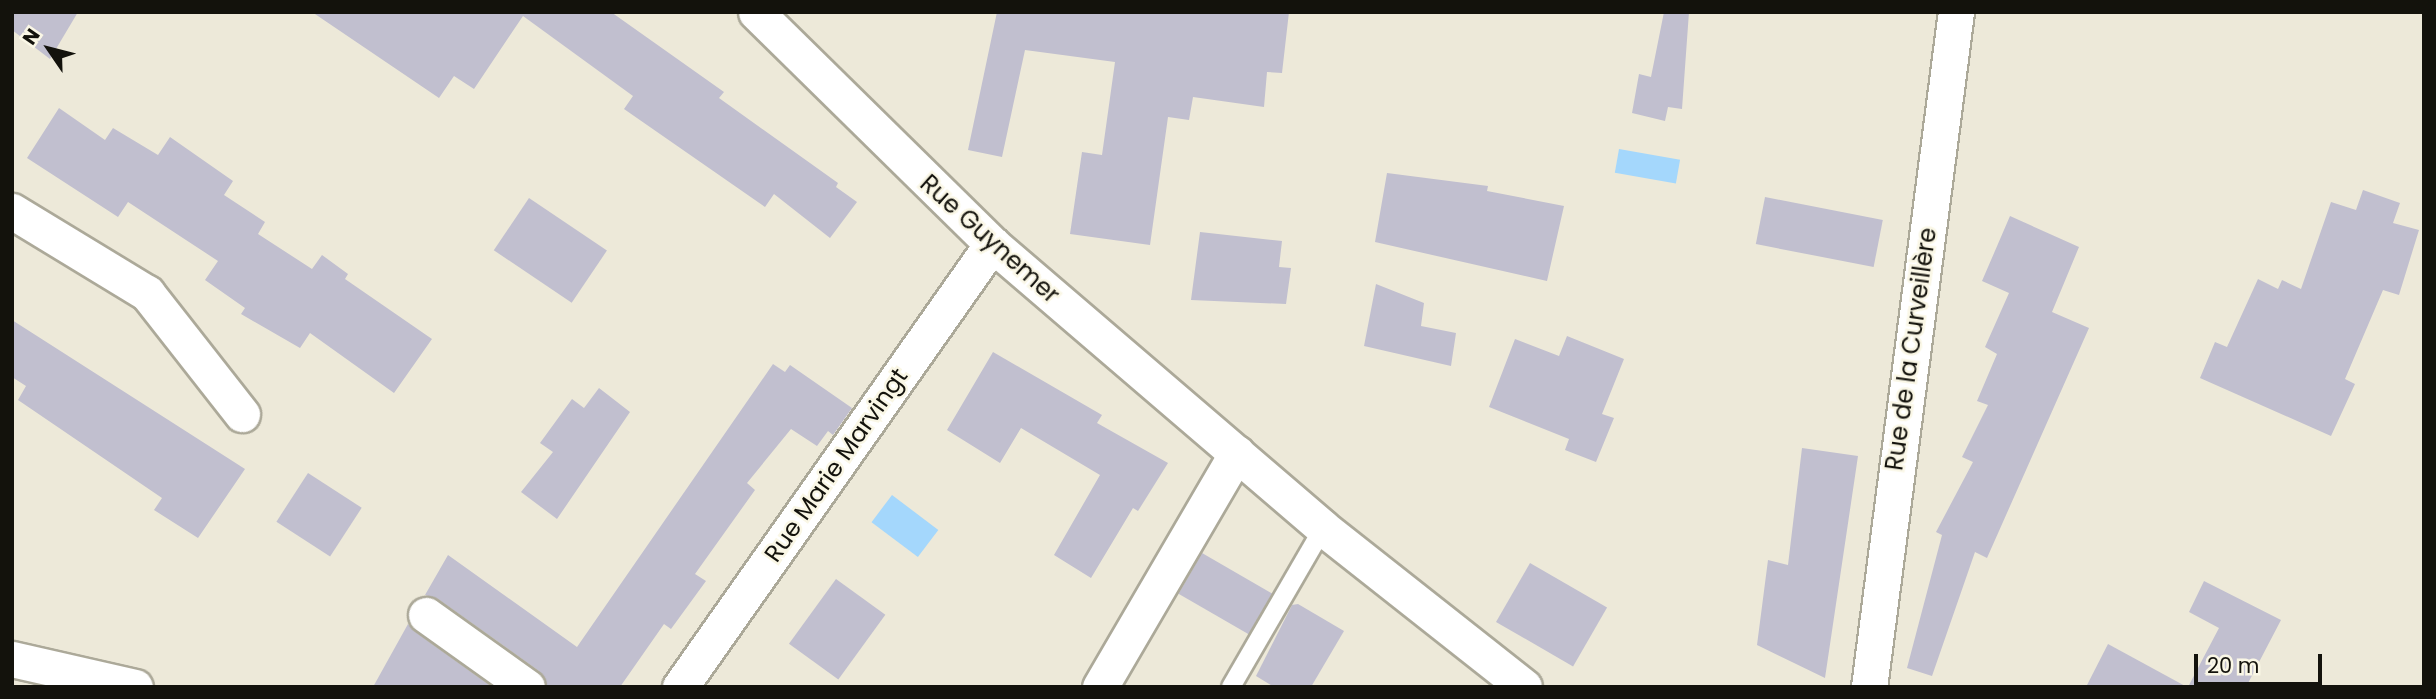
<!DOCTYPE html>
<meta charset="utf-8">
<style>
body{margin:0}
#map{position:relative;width:2436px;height:699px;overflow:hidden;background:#ede9d9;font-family:Poppins,sans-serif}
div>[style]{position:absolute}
.water>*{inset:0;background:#a4d7fc;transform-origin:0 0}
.building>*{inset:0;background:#c1bfcf;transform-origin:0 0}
.roads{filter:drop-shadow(2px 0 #aca999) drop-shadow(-2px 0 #aca999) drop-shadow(0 2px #aca999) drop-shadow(0 -2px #aca999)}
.lane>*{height:18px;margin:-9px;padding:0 9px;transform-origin:9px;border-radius:9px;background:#fff}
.street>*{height:35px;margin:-17.5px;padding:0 17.5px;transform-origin:17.5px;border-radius:17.5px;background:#fff}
span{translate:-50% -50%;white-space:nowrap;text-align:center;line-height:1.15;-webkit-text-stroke:5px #faf7e6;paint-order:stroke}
.street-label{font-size:24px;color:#13120c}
.frame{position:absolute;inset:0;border:14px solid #13120c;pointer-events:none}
.north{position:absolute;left:14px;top:14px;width:70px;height:70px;-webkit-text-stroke:5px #faf7e6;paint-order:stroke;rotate:305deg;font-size:19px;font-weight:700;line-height:28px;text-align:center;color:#13120c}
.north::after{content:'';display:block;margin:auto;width:24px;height:32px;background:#13120c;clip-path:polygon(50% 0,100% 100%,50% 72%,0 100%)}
.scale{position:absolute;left:2194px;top:654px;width:128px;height:32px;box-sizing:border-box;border:4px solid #13120c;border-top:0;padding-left:9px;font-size:21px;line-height:24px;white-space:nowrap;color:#13120c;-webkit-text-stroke:5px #faf7e6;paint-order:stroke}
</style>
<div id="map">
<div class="water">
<i style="left:1619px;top:149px;width:62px;height:24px;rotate:10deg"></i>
<i style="left:892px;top:495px;width:58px;height:34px;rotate:37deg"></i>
</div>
<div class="building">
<i style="clip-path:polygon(12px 12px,78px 12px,50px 59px,12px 30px)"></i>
<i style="clip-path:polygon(312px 12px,611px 12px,724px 92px,719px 98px,838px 183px,836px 187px,857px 202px,830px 238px,774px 194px,765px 207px,624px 109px,633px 96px,523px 16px,474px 89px,454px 76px,439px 98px)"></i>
<i style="clip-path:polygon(997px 12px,1289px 12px,1282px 73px,1267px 72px,1264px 107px,1193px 97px,1189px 120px,1168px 117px,1150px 245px,1070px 234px,1082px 152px,1102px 155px,1115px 62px,1025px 50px,1002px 157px,968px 150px)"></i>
<i style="clip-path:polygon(1664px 12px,1689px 12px,1682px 109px,1668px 107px,1665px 121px,1632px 113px,1639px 74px,1651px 77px)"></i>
<i style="clip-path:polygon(59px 108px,105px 140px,113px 128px,158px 155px,170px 137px,233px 181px,224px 195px,265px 222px,258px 234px,312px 269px,322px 255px,348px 274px,345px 279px,432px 339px,394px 393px,310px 333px,300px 348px,241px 314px,245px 308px,205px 280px,218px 261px,128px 202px,118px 217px,27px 158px)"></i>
<i style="clip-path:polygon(1387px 173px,1488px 186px,1487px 191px,1564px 206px,1547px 281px,1375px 242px)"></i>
<i style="clip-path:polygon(2363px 190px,2400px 203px,2393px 223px,2419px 230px,2399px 295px,2383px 290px,2345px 379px,2355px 384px,2331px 436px,2200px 378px,2215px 342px,2227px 347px,2258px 279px,2278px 289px,2282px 280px,2301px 289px,2331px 202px,2356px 210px)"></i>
<i style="left:1765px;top:197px;width:120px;height:48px;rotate:11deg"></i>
<i style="left:529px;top:198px;width:94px;height:63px;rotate:34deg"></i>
<i style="clip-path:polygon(2010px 216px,2079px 247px,2052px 312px,2089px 328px,1987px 558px,1975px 552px,1932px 676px,1907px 668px,1942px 535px,1936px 532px,1973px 462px,1962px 457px,1988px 405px,1977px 401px,1997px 354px,1985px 347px,2009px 293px,1982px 281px)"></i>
<i style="clip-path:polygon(1200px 232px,1282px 241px,1279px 267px,1291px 268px,1286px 304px,1191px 300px)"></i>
<i style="clip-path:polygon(1376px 284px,1424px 303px,1421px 326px,1456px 333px,1451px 366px,1364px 346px)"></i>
<i style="clip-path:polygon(12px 320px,245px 469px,198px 538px,154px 510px,162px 498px,18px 400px,26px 386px,12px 377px)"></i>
<i style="clip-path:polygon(1567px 336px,1624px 359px,1602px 414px,1614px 418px,1596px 462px,1565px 450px,1569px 439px,1489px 407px,1515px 339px,1559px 356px)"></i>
<i style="clip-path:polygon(993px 352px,1102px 415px,1097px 423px,1168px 463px,1138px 511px,1133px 508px,1091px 578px,1054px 555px,1100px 475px,1021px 428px,1000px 463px,947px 430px)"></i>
<i style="clip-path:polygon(773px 364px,785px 372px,790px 365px,852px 408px,833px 435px,828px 431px,817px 446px,791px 429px,747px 483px,755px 490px,695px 574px,706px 581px,671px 629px,664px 624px,620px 687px,547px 687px,539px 671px,438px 599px,425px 595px,448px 555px,577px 647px)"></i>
<i style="clip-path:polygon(599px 388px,630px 412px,557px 519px,521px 492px,553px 452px,540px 443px,572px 399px,584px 408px)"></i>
<i style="clip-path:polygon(1802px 448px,1858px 456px,1825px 678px,1757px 645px,1768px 560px,1788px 565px)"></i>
<i style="left:308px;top:473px;width:64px;height:58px;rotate:33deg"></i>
<i style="left:1202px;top:553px;width:81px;height:47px;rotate:30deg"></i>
<i style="left:1530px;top:563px;width:89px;height:68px;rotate:30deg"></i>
<i style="left:836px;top:579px;width:61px;height:80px;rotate:36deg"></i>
<i style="clip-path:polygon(2204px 581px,2281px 620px,2246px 687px,2188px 687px,2219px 628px,2189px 612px)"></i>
<i style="clip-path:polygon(1298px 604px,1344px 631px,1311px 687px,1274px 687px,1256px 676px,1292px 605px)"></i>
<i style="clip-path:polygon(408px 624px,414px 631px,492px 687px,373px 687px)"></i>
<i style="clip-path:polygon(2108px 644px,2187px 687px,2086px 687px)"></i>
</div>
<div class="roads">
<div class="lane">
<i style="left:1231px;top:687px;width:184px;rotate:-59.9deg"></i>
</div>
<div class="street">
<i style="left:756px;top:12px;width:331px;rotate:44.5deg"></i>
<i style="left:992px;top:244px;width:436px;rotate:40.6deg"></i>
<i style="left:1323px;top:528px;width:256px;rotate:38.3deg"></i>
<i style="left:12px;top:211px;width:158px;rotate:31.3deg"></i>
<i style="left:147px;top:293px;width:154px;rotate:51.9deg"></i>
<i style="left:426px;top:615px;width:124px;rotate:35.5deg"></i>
<i style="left:12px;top:659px;width:126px;rotate:12.8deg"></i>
<i style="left:680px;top:687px;width:542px;rotate:-54.84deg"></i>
<i style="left:1100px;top:687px;width:271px;rotate:-59.7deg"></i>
<i style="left:1869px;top:687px;width:681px;rotate:-82.66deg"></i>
</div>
</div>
<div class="street-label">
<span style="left:990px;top:239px;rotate:42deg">Rue Guynemer</span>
<span style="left:1911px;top:349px;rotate:-82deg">Rue de la Curveillère</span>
<span style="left:836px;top:465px;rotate:-55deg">Rue Marie Marvingt</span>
</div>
<div class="frame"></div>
<div class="north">N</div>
<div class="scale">20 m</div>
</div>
